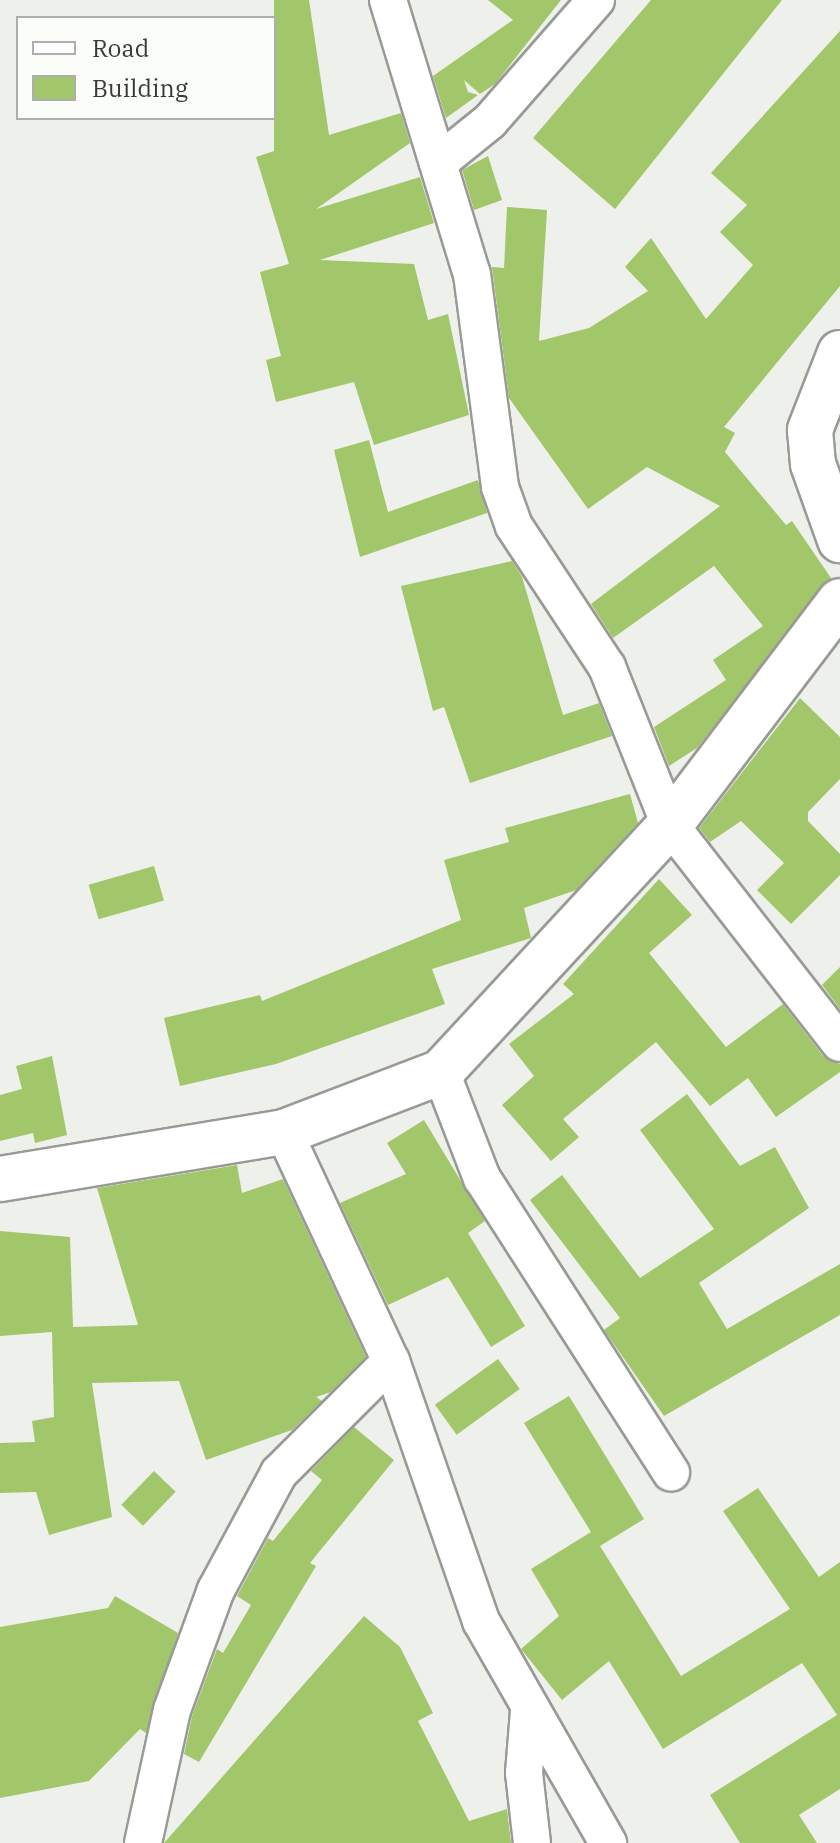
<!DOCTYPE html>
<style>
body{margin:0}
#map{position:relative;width:840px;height:1843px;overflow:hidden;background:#eef0eb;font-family:"IBM Plex Serif",serif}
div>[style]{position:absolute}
.building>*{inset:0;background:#a2c66a;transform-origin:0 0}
.roads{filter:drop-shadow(2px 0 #989a95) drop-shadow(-2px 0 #989a95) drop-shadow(0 2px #989a95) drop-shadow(0 -2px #989a95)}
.minor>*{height:36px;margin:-18px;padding:0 18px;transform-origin:18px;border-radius:18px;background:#fff}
.tertiary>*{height:44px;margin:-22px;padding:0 22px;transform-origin:22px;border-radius:22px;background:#fff}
span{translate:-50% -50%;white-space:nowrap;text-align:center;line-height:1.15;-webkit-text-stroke:6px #fbfdf9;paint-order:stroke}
.legend{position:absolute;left:16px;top:16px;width:260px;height:104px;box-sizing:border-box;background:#fbfdf9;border:2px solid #aeafac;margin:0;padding:10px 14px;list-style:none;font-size:24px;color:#3a3b39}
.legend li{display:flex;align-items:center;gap:16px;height:40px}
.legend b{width:40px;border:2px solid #aeafac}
</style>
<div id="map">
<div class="building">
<i style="clip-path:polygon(274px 0,309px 0,329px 135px,401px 113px,410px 143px,316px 209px,420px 177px,434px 223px,320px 260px,414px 264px,428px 320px,448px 314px,469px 415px,374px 445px,354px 382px,276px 402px,266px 360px,281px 356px,260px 272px,289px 264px,256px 157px,274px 151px)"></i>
<i style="clip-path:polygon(488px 0,561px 0,495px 84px,480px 94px,464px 80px,468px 92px,478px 95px,446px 118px,433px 76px,513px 20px)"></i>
<i style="clip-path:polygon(651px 0,782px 0,615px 209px,533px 138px)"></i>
<i style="clip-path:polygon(840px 31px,840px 286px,724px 427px,735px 433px,725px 452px,786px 525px,792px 521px,831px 578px,697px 748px,669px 766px,654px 727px,726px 680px,713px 660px,763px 626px,714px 566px,613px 638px,591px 604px,720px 506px,647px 467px,588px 509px,509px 398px,492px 267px,504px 268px,507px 207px,547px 210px,539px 341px,589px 328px,648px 291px,625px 267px,651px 238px,706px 319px,753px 265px,720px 232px,747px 205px,711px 173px)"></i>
<i style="clip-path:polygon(488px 156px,502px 200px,474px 210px,462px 170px)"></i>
<i style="clip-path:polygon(369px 440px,388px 512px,478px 480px,487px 513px,360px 557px,334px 450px)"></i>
<i style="clip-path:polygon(512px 561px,522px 577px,563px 715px,599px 703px,612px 736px,470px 783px,444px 707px,433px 711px,401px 586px)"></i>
<i style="clip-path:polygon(800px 698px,840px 737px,840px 779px,808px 812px,808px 821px,840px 854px,840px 875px,791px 924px,757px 890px,784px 863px,741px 821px,710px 842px,699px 828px)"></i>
<i style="clip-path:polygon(630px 794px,638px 823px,576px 890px,524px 908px,531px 938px,432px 969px,445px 1004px,276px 1064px,180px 1086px,164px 1018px,260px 995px,262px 1001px,461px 920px,444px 860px,509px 842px,505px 828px)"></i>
<i style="left:154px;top:866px;width:36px;height:68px;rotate:74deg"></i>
<i style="clip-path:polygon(659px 879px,692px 915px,649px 953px,726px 1047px,783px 1004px,823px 1056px,840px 1064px,840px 1072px,776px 1117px,748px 1078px,710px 1106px,656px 1042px,563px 1119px,579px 1137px,551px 1161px,502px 1105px,534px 1076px,509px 1044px,574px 994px,563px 984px)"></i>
<i style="clip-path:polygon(840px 967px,840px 1009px,822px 985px)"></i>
<i style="clip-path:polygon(52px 1056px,67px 1135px,35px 1143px,33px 1133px,0 1141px,0 1095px,22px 1089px,16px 1066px)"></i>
<i style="clip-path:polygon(687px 1094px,740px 1166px,775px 1147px,809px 1208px,699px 1283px,727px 1329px,840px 1264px,840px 1315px,664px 1416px,604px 1330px,620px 1318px,530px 1200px,562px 1175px,640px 1278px,714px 1229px,640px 1130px)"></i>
<i style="clip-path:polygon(424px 1120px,485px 1221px,468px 1233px,525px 1326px,491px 1347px,448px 1277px,388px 1305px,340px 1203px,406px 1174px,387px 1143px)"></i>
<i style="clip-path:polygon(237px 1165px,242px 1193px,283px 1179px,366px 1357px,331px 1392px,316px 1397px,322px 1401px,292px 1430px,206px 1460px,179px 1381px,92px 1383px,112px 1517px,49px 1535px,36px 1492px,0 1493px,0 1443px,35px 1442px,32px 1421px,54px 1417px,52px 1332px,0 1336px,0 1231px,70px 1237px,73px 1327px,138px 1325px,97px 1188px)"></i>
<i style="left:498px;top:1359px;width:37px;height:78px;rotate:54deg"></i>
<i style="clip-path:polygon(569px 1396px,644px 1519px,600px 1546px,681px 1676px,790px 1609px,723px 1511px,758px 1488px,819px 1577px,840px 1562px,840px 1789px,799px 1815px,817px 1843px,740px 1843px,710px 1795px,837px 1715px,802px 1663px,663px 1749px,609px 1661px,562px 1700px,521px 1649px,559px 1616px,531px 1569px,591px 1532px,524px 1423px)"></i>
<i style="clip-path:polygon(354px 1427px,394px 1460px,310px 1563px,316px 1566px,199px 1762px,184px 1754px,192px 1716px,217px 1649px,223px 1653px,251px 1605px,237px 1596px,268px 1538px,273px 1541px,322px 1480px,311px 1471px)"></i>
<i style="left:154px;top:1471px;width:30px;height:47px;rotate:44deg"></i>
<i style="clip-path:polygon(115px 1596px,178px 1633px,146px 1733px,140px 1729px,89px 1781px,0 1798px,0 1627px,108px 1608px)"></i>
<i style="clip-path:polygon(364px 1616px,400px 1647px,433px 1713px,418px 1721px,469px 1821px,507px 1809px,511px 1843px,164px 1843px)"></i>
</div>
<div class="roads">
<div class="minor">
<i style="left:388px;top:0;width:287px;rotate:73deg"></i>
<i style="left:472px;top:274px;width:215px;rotate:82.5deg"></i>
<i style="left:500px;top:487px;width:41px;rotate:70.3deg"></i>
<i style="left:514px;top:526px;width:169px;rotate:56.6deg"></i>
<i style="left:607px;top:667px;width:170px;rotate:68.3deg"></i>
<i style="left:670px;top:825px;width:276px;rotate:52.1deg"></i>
<i style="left:438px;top:163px;width:67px;rotate:-38.9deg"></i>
<i style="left:490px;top:121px;width:161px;rotate:-48.8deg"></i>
<i style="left:441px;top:1072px;width:114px;rotate:68.9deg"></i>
<i style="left:482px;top:1178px;width:350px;rotate:57.3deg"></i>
<i style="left:284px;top:1132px;width:253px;rotate:65deg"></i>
<i style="left:391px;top:1361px;width:275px;rotate:70.9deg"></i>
<i style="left:481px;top:1621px;width:256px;rotate:60.2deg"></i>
<i style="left:529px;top:1711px;width:62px;rotate:94.6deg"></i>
<i style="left:524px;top:1773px;width:70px;rotate:83.5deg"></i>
<i style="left:143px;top:1843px;width:136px;rotate:-77.7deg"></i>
<i style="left:172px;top:1710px;width:128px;rotate:-69.9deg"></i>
<i style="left:216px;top:1590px;width:133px;rotate:-61.7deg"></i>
<i style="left:279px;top:1473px;width:158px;rotate:-45deg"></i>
</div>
<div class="tertiary">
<i style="left:840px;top:353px;width:83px;rotate:111.3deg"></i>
<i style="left:810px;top:430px;width:34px;rotate:85deg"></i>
<i style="left:813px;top:464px;width:81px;rotate:70.4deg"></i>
<i style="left:0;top:1179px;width:288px;rotate:-9.4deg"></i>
<i style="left:284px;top:1132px;width:168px;rotate:-20.9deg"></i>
<i style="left:441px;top:1072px;width:337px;rotate:-47.2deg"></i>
<i style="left:670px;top:825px;width:281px;rotate:-52.8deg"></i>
</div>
</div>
<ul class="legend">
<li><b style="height:10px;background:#fff"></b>Road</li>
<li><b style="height:22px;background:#a2c66a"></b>Building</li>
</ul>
</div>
